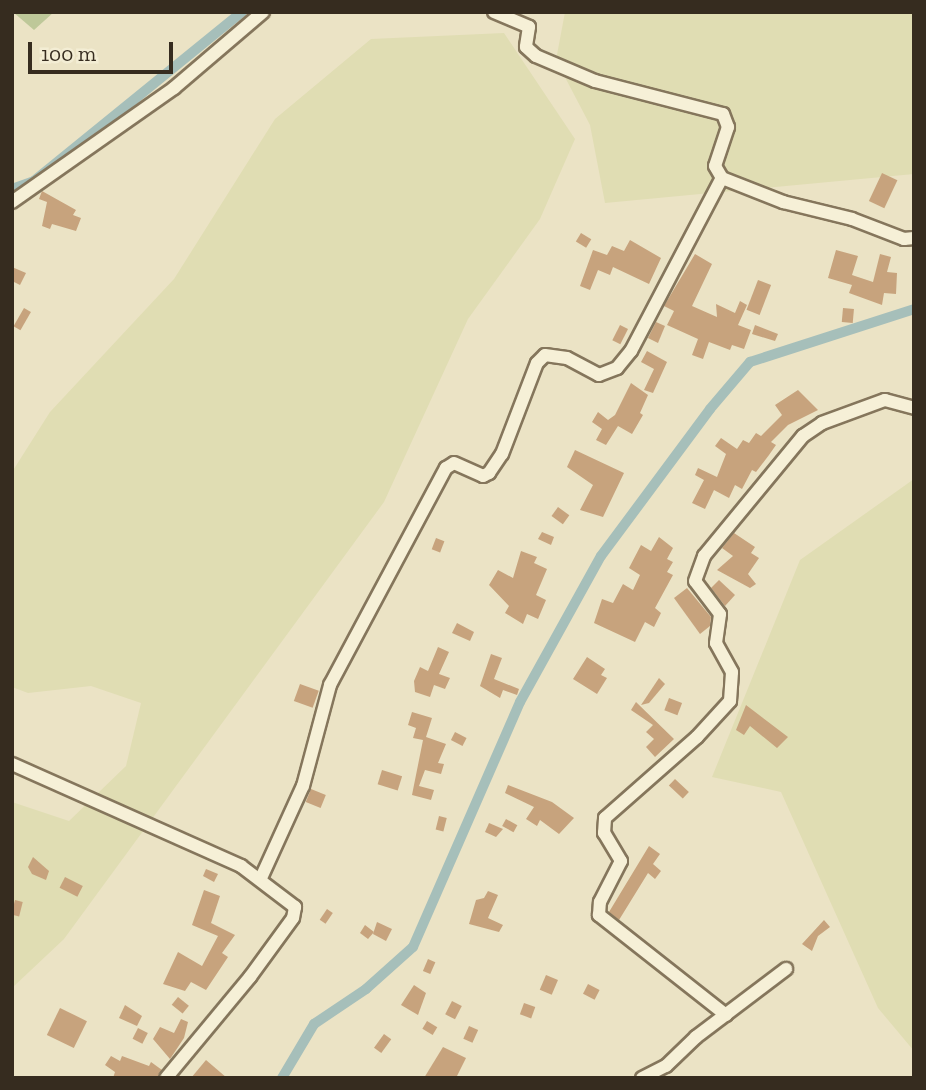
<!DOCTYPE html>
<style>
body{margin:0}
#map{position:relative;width:926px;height:1090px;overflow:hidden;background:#ebe3c5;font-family:"Zilla Slab",serif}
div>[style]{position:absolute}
.farmland>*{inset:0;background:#e0ddb3}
.green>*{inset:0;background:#bec899}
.canal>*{height:10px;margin:-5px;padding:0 5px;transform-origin:5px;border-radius:5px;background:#a6bfba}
.building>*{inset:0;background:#c7a37d;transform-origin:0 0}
.roads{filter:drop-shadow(2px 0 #85765c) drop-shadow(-2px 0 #85765c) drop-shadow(0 2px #85765c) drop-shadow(0 -2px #85765c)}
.street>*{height:12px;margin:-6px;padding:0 6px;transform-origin:6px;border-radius:6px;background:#f6f0d7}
span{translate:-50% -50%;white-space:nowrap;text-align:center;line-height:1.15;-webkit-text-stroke:5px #f3edd4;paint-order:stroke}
.frame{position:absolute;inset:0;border:14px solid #362c1f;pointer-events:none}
.scale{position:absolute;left:28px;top:42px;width:145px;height:32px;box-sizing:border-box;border:4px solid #362c1f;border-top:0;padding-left:9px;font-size:21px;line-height:24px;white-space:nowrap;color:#362c1f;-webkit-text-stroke:5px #f3edd4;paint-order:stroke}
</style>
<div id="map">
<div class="farmland">
<i style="clip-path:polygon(565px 12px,914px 12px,914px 174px,605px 203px,590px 125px,556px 60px)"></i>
<i style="clip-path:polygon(504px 33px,575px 139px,540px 219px,468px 319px,384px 502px,64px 939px,12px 988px,12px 802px,69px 821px,126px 766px,141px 703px,91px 686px,28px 693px,12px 687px,12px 472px,50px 412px,174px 279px,275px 119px,371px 39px)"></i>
<i style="clip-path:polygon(914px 479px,914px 1051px,878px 1008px,781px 792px,712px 777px,800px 560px)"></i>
</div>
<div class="green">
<i style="clip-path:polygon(13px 12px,54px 12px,34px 30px)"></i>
</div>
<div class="canal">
<i style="left:12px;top:189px;width:23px;rotate:-20deg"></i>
<i style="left:34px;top:181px;width:268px;rotate:-39.1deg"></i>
<i style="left:282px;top:1078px;width:63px;rotate:-59.3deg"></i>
<i style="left:314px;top:1024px;width:63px;rotate:-33.9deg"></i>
<i style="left:366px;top:989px;width:63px;rotate:-41.8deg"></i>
<i style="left:413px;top:947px;width:267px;rotate:-66.4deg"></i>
<i style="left:520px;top:702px;width:167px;rotate:-61deg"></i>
<i style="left:601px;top:556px;width:183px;rotate:-53.4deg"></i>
<i style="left:710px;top:409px;width:62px;rotate:-49.6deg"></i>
<i style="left:750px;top:362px;width:172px;rotate:-17.9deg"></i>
</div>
<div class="building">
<i style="left:882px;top:173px;width:17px;height:31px;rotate:25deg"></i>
<i style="clip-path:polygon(42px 191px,76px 210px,73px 215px,81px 218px,76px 231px,52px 224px,50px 229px,42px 226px,47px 202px,39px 199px)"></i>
<i style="left:581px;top:233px;width:12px;height:10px;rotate:31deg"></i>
<i style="clip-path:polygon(630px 240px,661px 258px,649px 284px,613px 267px,610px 275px,598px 270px,590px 290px,580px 286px,593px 250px,607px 255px,612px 246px,624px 251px)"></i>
<i style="clip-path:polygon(836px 250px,858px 256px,852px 275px,873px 282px,880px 254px,891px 257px,887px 272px,897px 273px,896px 294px,884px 293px,882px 305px,849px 293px,852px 285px,828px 278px)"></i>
<i style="clip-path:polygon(695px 254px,712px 264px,692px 306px,717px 317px,716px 304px,735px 313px,740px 301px,747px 305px,738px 325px,751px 330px,744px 349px,732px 345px,730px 350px,709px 342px,703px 359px,692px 355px,698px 339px,667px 325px,674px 311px,664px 306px)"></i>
<i style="clip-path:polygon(12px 267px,26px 273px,20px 285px,12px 281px)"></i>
<i style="left:758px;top:280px;width:14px;height:32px;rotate:21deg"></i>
<i style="left:24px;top:308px;width:8px;height:21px;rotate:30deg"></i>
<i style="left:843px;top:308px;width:11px;height:14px;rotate:5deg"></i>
<i style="clip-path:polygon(656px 322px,665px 326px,658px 343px,648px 338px)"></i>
<i style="left:620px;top:325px;width:9px;height:17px;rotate:27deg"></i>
<i style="clip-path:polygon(755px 325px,778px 334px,775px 341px,752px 334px)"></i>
<i style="clip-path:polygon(647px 351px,667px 362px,653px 393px,644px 390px,654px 369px,641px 362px)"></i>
<i style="clip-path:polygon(631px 383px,648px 395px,640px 413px,643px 415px,632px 434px,618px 426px,606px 445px,596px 440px,602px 429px,592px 422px,598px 412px,608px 420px,615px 415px)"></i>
<i style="clip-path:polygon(798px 390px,818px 410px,788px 425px,771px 442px,776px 445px,769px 455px,756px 472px,752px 470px,742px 489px,735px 485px,729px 498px,714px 490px,705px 509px,692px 503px,704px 480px,695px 475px,698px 468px,717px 477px,726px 454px,715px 446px,721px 438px,737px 449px,743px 440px,749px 443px,756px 433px,761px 436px,782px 415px,775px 405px)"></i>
<i style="clip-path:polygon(575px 450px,624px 473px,603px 517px,580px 510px,593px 485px,567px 467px)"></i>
<i style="left:558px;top:507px;width:14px;height:11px;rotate:36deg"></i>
<i style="clip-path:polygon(542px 532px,554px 537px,551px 545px,538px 539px)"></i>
<i style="clip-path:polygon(734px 533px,755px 547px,751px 553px,759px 558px,748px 574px,756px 584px,750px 588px,717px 570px,733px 556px,722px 548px)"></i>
<i style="clip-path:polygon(659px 537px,673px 548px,667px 559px,673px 562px,667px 572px,673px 575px,655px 608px,661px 613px,654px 627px,645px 622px,635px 642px,594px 623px,602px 599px,613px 603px,623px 584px,633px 590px,640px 575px,629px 568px,641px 545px,651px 551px)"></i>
<i style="left:436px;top:538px;width:9px;height:12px;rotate:21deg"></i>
<i style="clip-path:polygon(521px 551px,537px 557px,534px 563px,547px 569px,536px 595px,546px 600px,538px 619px,527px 614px,523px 624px,505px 613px,509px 606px,489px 585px,498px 570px,513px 578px)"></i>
<i style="clip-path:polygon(719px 580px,735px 595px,725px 606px,711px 588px)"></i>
<i style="clip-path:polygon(687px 588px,711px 617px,710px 626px,700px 634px,674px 598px)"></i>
<i style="clip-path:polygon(457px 623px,474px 632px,470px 641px,452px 633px)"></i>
<i style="clip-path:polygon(438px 647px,449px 652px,439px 674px,450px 678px,445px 689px,434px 685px,430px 697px,415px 692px,414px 681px,420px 667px,428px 671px)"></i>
<i style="clip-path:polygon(491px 654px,502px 658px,494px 679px,519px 689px,517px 695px,503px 690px,500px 698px,480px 686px)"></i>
<i style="clip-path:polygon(587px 657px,605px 669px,601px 675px,607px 678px,597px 694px,573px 679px)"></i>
<i style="clip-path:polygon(659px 678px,665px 684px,649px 703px,641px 705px)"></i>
<i style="left:300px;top:684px;width:20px;height:18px;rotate:20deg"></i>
<i style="left:669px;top:698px;width:14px;height:13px;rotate:21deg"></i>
<i style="clip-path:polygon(636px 702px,674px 739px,655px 757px,646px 747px,654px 739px,646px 732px,653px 725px,631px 710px)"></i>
<i style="clip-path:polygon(746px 705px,788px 737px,777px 748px,750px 726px,744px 735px,736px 730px)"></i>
<i style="clip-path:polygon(412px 712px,432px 718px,426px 737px,446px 744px,438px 763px,444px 764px,441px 774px,425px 770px,419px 786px,434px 790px,431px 800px,412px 795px,423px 740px,413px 738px,416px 728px,408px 725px)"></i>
<i style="left:455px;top:732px;width:13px;height:9px;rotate:27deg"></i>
<i style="left:382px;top:770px;width:21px;height:15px;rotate:17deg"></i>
<i style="left:675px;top:779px;width:19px;height:9px;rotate:43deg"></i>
<i style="clip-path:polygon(508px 785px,552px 802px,574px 818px,559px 834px,540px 820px,537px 826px,526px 819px,534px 807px,505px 793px)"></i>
<i style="left:311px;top:789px;width:16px;height:14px;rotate:22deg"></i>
<i style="left:439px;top:816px;width:8px;height:14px;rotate:14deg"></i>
<i style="left:506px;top:819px;width:13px;height:8px;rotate:29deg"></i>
<i style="clip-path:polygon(489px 823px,503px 829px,496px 837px,485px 832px)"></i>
<i style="clip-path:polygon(649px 846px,660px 854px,653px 864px,661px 871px,655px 879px,648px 873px,619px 920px,609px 912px)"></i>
<i style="clip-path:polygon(33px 857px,49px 871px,46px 880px,32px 874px,28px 867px)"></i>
<i style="clip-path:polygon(206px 869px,218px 874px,214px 882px,203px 876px)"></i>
<i style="left:65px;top:877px;width:20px;height:12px;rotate:27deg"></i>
<i style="clip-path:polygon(204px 890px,220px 896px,211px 923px,235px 935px,222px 953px,228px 957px,206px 990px,191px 982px,185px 991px,163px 984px,178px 952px,202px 966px,218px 936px,192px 925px)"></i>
<i style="clip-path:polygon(488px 891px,498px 895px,488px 918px,503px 925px,499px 932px,469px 924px,476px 900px,484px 898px)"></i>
<i style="left:15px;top:900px;width:8px;height:15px;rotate:14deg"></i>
<i style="left:327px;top:909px;width:7px;height:13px;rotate:34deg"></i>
<i style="clip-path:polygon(824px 920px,830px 927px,818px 936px,812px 951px,802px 944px)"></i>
<i style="clip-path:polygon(377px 922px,392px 929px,386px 941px,373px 934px)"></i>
<i style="clip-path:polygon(365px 925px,374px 932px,368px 939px,360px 933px)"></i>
<i style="left:428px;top:959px;width:8px;height:13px;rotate:23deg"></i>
<i style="left:546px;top:975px;width:13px;height:16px;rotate:23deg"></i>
<i style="left:588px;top:984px;width:13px;height:11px;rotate:27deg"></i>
<i style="clip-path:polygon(414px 985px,426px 993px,418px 1015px,401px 1005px)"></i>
<i style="left:178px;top:997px;width:14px;height:10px;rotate:39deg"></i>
<i style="left:452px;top:1001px;width:11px;height:15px;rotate:27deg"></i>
<i style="left:524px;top:1003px;width:12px;height:12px;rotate:20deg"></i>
<i style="clip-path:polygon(125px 1005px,142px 1016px,137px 1026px,119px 1018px)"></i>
<i style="left:60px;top:1008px;width:30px;height:30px;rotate:26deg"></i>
<i style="clip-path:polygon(181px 1019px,188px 1022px,184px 1038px,170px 1059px,153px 1039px,160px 1027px,174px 1033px)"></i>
<i style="left:427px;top:1021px;width:12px;height:9px;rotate:31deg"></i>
<i style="left:469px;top:1026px;width:10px;height:14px;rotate:24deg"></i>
<i style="left:138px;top:1028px;width:11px;height:12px;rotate:27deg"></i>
<i style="left:384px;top:1034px;width:9px;height:17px;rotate:36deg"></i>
<i style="clip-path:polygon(443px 1047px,466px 1058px,456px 1078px,424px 1078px)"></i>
<i style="clip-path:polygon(111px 1056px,120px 1061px,122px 1056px,149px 1066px,151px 1062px,162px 1070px,157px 1078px,113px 1078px,115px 1072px,105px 1065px)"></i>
<i style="clip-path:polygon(206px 1060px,227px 1078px,191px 1078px)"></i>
</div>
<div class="roads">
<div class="street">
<i style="left:494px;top:12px;width:38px;rotate:23deg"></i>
<i style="left:529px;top:27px;width:20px;rotate:99deg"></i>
<i style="left:526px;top:47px;width:13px;rotate:42deg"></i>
<i style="left:536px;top:56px;width:64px;rotate:23deg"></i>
<i style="left:595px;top:81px;width:132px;rotate:14.5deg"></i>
<i style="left:723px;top:114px;width:14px;rotate:69deg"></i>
<i style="left:728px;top:127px;width:41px;rotate:108.4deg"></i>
<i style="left:715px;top:166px;width:14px;rotate:60deg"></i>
<i style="left:12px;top:202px;width:198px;rotate:-35.1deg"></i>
<i style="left:174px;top:88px;width:117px;rotate:-40.5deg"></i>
<i style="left:12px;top:764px;width:251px;rotate:24deg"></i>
<i style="left:241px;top:866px;width:68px;rotate:37.2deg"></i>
<i style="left:295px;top:907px;width:11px;rotate:100deg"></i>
<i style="left:293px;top:918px;width:73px;rotate:126.1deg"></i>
<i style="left:250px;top:977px;width:131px;rotate:129.7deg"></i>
<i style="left:261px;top:878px;width:101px;rotate:-65.5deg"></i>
<i style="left:303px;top:786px;width:105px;rotate:-75deg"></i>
<i style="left:330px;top:685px;width:246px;rotate:-61.9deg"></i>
<i style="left:446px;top:468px;width:9px;rotate:-32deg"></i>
<i style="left:454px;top:463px;width:32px;rotate:24deg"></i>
<i style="left:483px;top:476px;width:7px;rotate:-27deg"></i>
<i style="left:489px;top:473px;width:23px;rotate:-56deg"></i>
<i style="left:502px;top:454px;width:97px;rotate:-69deg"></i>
<i style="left:537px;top:363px;width:11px;rotate:-45deg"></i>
<i style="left:545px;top:355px;width:22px;rotate:8deg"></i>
<i style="left:567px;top:358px;width:36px;rotate:28deg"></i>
<i style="left:599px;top:375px;width:19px;rotate:-21deg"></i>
<i style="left:617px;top:368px;width:22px;rotate:-51deg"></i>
<i style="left:631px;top:351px;width:195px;rotate:-62.3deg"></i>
<i style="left:722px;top:178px;width:66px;rotate:21.5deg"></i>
<i style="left:783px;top:202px;width:71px;rotate:13.8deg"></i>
<i style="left:852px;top:219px;width:56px;rotate:21deg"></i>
<i style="left:904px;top:239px;width:10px;rotate:-6deg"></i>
<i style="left:726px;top:1015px;width:162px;rotate:-141.8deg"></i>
<i style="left:599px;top:915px;width:13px;rotate:-86deg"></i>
<i style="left:600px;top:902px;width:46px;rotate:-62.9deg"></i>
<i style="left:621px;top:861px;width:33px;rotate:-121deg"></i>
<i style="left:604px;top:833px;width:15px;rotate:-86deg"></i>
<i style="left:605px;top:818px;width:123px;rotate:-41.4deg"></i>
<i style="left:697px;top:737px;width:49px;rotate:-47.5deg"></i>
<i style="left:730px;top:701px;width:29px;rotate:-86deg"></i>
<i style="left:732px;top:672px;width:33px;rotate:-119deg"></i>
<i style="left:716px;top:643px;width:29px;rotate:-82deg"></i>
<i style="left:720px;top:614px;width:41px;rotate:-127.1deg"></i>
<i style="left:695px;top:581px;width:27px;rotate:-70deg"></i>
<i style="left:704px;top:556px;width:156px;rotate:-50.5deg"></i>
<i style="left:803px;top:436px;width:23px;rotate:-34deg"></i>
<i style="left:822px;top:423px;width:67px;rotate:-20.1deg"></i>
<i style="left:885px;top:400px;width:30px;rotate:15deg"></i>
<i style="left:642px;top:1078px;width:27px;rotate:-27deg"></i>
<i style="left:666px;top:1066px;width:42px;rotate:-44deg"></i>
<i style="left:696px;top:1037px;width:113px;rotate:-37.1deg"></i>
</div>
</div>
<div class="frame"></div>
<div class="scale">100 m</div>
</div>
